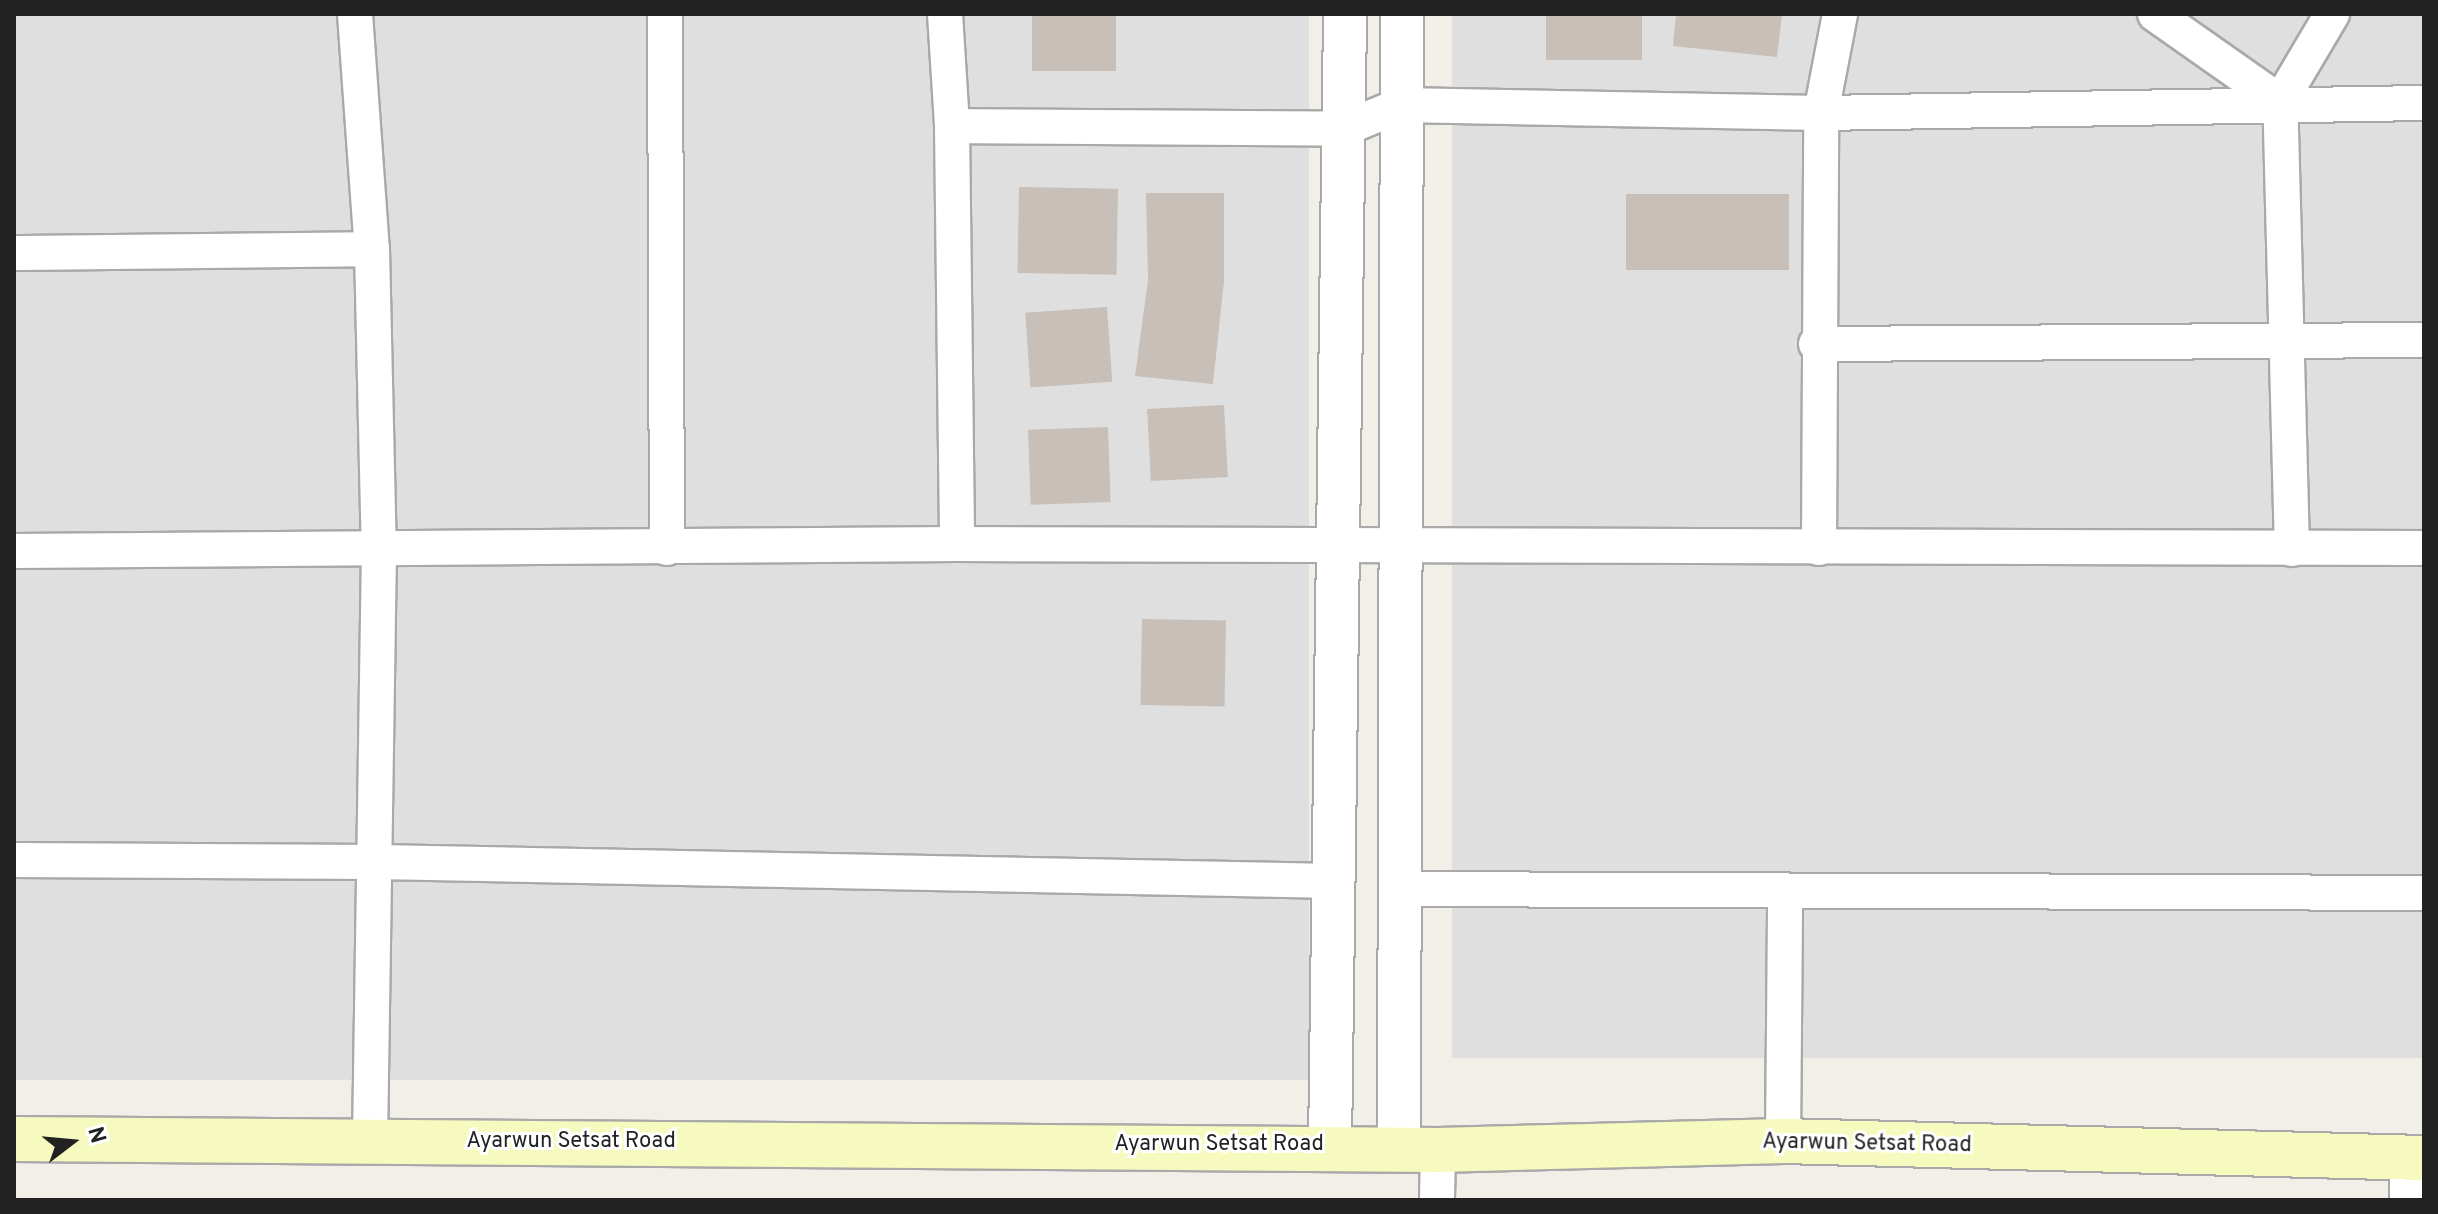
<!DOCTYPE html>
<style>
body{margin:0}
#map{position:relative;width:2438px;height:1214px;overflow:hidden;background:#f2efe9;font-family:Overpass,sans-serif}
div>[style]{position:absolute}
.residential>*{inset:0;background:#e0dfdf;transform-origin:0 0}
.building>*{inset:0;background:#c7bfb8;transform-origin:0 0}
.roads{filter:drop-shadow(2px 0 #a9a9a9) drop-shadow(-2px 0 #a9a9a9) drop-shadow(0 2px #a9a9a9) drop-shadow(0 -2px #a9a9a9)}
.minor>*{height:34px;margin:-17px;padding:0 17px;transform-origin:17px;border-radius:17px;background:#fff}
.tertiary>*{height:42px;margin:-21px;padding:0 21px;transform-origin:21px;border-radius:21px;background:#fff}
.secondary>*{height:44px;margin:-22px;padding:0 22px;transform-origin:22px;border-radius:22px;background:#f7fabf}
span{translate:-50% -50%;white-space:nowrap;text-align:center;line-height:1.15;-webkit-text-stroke:6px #fff;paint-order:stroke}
.street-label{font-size:22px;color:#222}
.frame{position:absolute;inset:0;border:16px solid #222;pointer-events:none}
.north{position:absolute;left:32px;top:1102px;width:80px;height:80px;-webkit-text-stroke:6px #fff;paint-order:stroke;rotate:74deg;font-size:22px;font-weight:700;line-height:32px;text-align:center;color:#222}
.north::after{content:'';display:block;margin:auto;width:28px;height:36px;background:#222;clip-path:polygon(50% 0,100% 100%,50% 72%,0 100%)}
</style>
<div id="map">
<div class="residential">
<i style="left:14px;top:14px;width:1295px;height:1066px"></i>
<i style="left:1452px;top:14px;width:972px;height:1044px"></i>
</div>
<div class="building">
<i style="left:1032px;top:14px;width:84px;height:57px"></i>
<i style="left:1546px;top:14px;width:96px;height:46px"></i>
<i style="clip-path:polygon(1676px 14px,1782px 14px,1777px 57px,1673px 46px)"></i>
<i style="left:1019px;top:187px;width:99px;height:86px;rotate:1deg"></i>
<i style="clip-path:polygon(1146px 193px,1224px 193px,1224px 281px,1213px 384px,1135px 376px,1148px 280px)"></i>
<i style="left:1626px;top:194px;width:163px;height:76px"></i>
<i style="left:1107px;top:307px;width:75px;height:82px;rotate:86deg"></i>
<i style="left:1224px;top:405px;width:72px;height:77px;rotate:87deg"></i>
<i style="left:1108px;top:427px;width:75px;height:80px;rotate:88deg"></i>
<i style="left:1142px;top:619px;width:84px;height:86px;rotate:1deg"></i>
</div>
<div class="roads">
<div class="minor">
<i style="left:355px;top:14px;width:236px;rotate:85.9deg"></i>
<i style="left:372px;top:249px;width:300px;rotate:88.7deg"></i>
<i style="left:379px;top:549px;width:592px;rotate:90.87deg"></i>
<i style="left:665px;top:14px;width:534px;rotate:89.79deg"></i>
<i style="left:945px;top:14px;width:112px;rotate:86.4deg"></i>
<i style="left:952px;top:126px;width:418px;rotate:89.3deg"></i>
<i style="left:957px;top:544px;width:1467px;rotate:0.16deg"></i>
<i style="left:2155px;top:14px;width:153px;rotate:35.1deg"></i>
<i style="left:952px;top:126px;width:391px;rotate:0.4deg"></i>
<i style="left:1343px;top:129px;width:63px;rotate:-22.5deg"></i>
<i style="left:1401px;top:105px;width:420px;rotate:1.1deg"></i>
<i style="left:1821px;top:113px;width:603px;rotate:-0.95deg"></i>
<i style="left:14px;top:253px;width:358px;rotate:-0.6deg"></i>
<i style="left:1816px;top:344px;width:608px;rotate:-0.38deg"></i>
<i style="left:1819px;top:548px;width:435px;rotate:-89.7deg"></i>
<i style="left:1821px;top:113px;width:101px;rotate:-79.1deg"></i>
<i style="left:2292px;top:549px;width:447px;rotate:-91.5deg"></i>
<i style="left:2280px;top:102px;width:102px;rotate:-59.4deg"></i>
<i style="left:14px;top:551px;width:943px;rotate:-0.43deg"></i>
<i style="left:14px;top:860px;width:363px;rotate:0.3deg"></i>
<i style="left:377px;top:862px;width:959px;rotate:1.14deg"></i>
<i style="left:1396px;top:889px;width:1028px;rotate:0.22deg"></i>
<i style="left:1783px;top:1141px;width:250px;rotate:-89.5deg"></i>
<i style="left:1437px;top:1200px;width:50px;rotate:-88.9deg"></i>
<i style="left:2407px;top:1200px;width:43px;rotate:-90deg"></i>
</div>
<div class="tertiary">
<i style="left:1330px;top:1146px;width:1132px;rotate:-89.24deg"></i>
<i style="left:1399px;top:1148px;width:1134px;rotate:-89.85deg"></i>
</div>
<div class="secondary">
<i style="left:14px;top:1139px;width:1424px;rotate:0.44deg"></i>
<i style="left:1438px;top:1150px;width:345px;rotate:-1.5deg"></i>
<i style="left:1783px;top:1141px;width:641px;rotate:1.52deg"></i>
</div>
</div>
<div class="street-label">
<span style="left:571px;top:1142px">Ayarwun Setsat Road</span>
<span style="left:1867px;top:1144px;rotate:1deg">Ayarwun Setsat Road</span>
<span style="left:1219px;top:1145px">Ayarwun Setsat Road</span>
</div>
<div class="frame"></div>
<div class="north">N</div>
</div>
